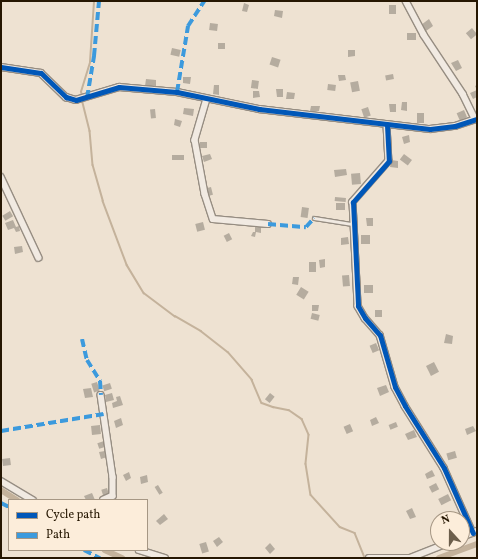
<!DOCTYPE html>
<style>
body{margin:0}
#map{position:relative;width:478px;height:559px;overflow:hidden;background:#eee2d2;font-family:Vollkorn,serif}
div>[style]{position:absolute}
.stream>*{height:1.5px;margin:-0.75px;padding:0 0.75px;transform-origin:0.75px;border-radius:0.75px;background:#c4b29b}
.canal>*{height:5.5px;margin:-2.75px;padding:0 2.75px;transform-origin:2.75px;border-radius:2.75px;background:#c4b29b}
.building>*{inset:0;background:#b5ac9f;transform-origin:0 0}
.roads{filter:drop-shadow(1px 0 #968d82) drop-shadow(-1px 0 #968d82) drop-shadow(0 1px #968d82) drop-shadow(0 -1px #968d82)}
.lane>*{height:2.5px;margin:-1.25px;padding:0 1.25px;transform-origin:1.25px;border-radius:1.25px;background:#f1eae2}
.street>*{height:5.5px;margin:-2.75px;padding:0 2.75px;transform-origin:2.75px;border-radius:2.75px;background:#f1eae2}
.quiet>*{height:4px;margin-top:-2px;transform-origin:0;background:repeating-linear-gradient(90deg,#3c9add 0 8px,transparent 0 12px)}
.cycleway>*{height:5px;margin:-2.5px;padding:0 2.5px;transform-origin:2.5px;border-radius:2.5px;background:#0057b8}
span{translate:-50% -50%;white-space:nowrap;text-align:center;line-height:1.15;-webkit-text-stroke:3px #fcedda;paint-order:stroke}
.frame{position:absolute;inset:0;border:2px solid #261702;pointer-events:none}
.legend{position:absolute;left:8px;top:499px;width:140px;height:52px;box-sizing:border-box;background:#fcedda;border:1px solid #a69784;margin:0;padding:5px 7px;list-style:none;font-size:12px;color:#261702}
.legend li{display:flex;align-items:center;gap:8px;height:20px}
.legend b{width:20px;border:1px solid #a69784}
.north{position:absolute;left:430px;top:511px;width:40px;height:40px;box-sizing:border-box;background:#fcedda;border:1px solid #a69784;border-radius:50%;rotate:339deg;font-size:11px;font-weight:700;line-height:16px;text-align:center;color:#261702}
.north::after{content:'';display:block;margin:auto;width:14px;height:18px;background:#6c5e4b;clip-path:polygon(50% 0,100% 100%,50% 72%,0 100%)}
</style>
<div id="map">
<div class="stream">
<i style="left:82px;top:96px;width:4px;rotate:-104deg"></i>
<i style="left:81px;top:92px;width:31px;rotate:-73deg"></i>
<i style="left:90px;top:62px;width:61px;rotate:-86.2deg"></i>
<i style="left:82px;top:99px;width:33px;rotate:76deg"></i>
<i style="left:90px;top:131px;width:34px;rotate:85deg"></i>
<i style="left:93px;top:165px;width:37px;rotate:74deg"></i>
<i style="left:103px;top:201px;width:68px;rotate:69.4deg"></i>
<i style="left:127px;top:265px;width:33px;rotate:59deg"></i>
<i style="left:144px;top:293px;width:39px;rotate:37deg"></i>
<i style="left:175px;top:316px;width:30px;rotate:30deg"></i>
<i style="left:201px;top:331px;width:34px;rotate:38deg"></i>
<i style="left:228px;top:352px;width:37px;rotate:49deg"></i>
<i style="left:252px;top:380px;width:25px;rotate:67deg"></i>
<i style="left:262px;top:403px;width:12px;rotate:20deg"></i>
<i style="left:273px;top:407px;width:16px;rotate:11deg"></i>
<i style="left:289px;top:410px;width:16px;rotate:35deg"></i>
<i style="left:302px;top:419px;width:17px;rotate:66deg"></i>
<i style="left:309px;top:435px;width:29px;rotate:96deg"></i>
<i style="left:306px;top:464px;width:31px;rotate:81deg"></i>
<i style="left:311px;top:495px;width:43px;rotate:47.8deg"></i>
<i style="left:340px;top:527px;width:16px;rotate:22deg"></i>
<i style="left:355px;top:533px;width:27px;rotate:68deg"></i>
</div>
<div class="canal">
<i style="left:1px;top:490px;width:19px;rotate:32deg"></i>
<i style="left:105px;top:550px;width:19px;rotate:25deg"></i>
<i style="left:439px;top:558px;width:40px;rotate:-20.2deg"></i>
</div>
<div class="building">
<i style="clip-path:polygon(244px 3px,249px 5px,247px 12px,242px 11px)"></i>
<i style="left:396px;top:5px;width:9px;height:7px;rotate:90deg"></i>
<i style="clip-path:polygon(275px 10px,283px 11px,282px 18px,274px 16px)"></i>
<i style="clip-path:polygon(429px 19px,433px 26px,426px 31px,421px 25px)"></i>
<i style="left:210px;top:23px;width:8px;height:7px;rotate:7deg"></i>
<i style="left:472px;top:28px;width:8px;height:8px;rotate:50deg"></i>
<i style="left:416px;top:33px;width:7px;height:9px;rotate:90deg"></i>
<i style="left:218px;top:43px;width:7px;height:6px"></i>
<i style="left:172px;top:48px;width:9px;height:7px;rotate:13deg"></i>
<i style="clip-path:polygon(348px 50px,355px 50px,355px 56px,348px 57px)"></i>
<i style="left:272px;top:57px;width:9px;height:8px;rotate:18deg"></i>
<i style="clip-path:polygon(458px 60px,462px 68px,456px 71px,451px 63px)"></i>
<i style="left:393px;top:74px;width:5px;height:8px;rotate:79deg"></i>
<i style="clip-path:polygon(338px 75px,345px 75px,346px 80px,339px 81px)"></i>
<i style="clip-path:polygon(183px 77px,191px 77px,190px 84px,183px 83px)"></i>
<i style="clip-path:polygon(146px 79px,156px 80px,156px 86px,145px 86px)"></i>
<i style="left:252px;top:80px;width:7px;height:8px;rotate:8deg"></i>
<i style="left:358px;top:81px;width:10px;height:8px;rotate:79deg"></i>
<i style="left:328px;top:84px;width:8px;height:6px;rotate:7deg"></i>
<i style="clip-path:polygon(214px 85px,219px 85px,219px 95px,213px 94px)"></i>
<i style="clip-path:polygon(477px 85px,477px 97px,473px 99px,470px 93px,477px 90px,475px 86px)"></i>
<i style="clip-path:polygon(276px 89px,283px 89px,283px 97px,277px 97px)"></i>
<i style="clip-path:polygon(253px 91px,259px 91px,260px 97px,253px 98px)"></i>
<i style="clip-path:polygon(287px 92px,295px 93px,294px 99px,286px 99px)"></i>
<i style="clip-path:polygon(402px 102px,407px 102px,407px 111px,401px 110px)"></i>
<i style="clip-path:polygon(389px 104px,396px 104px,396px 112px,390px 112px)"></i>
<i style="clip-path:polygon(311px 106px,320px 106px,319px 111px,310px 111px)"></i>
<i style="left:368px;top:107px;width:9px;height:7px;rotate:72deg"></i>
<i style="clip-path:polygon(184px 108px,194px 109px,193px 116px,183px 114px)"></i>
<i style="left:155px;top:109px;width:9px;height:5px;rotate:84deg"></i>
<i style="left:464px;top:110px;width:8px;height:8px;rotate:67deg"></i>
<i style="left:417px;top:113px;width:7px;height:10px"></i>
<i style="clip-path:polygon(175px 119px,182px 121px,180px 127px,174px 125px)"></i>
<i style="clip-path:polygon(409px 135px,410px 142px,404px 144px,402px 137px)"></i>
<i style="left:200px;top:142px;width:7px;height:6px"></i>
<i style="clip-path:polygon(210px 154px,212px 159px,204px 162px,202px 156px)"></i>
<i style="left:404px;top:154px;width:10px;height:7px;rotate:37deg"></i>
<i style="left:184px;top:155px;width:5px;height:12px;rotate:90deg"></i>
<i style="clip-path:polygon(391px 160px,398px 161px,398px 168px,390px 167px)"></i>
<i style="clip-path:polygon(346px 169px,347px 175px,335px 177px,334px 170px)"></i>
<i style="left:360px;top:173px;width:11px;height:9px;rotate:85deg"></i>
<i style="left:211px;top:187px;width:8px;height:5px;rotate:76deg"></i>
<i style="left:335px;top:197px;width:11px;height:4px;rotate:5deg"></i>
<i style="left:336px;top:203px;width:9px;height:7px"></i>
<i style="left:302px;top:207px;width:7px;height:10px;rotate:8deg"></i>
<i style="left:10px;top:211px;width:6px;height:9px;rotate:59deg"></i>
<i style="clip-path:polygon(366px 218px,373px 218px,373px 226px,367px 226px)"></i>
<i style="clip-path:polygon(13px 220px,16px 227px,19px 226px,20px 231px,16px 232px,14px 228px,8px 230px,5px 223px)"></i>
<i style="left:203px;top:222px;width:8px;height:8px;rotate:76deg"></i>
<i style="clip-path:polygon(255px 226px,261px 226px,261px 233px,256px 232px,255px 237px,251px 236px,253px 232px,255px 232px)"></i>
<i style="left:229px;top:233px;width:7px;height:6px;rotate:63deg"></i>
<i style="left:370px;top:235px;width:9px;height:9px;rotate:90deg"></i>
<i style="clip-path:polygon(348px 237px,349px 244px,341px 245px,341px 238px)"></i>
<i style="clip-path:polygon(22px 246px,23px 252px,15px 254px,14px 247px)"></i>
<i style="clip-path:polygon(325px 259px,325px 267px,320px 268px,319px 260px)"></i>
<i style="left:309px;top:262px;width:7px;height:10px"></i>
<i style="left:349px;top:275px;width:11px;height:7px;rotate:85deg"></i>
<i style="clip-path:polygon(293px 277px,299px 277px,298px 285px,292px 284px)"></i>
<i style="left:364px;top:285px;width:9px;height:8px"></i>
<i style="left:301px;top:287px;width:9px;height:9px;rotate:32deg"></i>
<i style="clip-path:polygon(312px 305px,319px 305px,318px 311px,312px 311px)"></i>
<i style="left:375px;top:310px;width:7px;height:7px"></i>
<i style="left:312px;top:313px;width:8px;height:6px;rotate:14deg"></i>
<i style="clip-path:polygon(446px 334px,453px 336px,452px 344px,444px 343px)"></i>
<i style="left:376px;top:343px;width:8px;height:7px;rotate:67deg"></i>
<i style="left:434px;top:362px;width:11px;height:9px;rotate:63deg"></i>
<i style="left:97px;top:382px;width:9px;height:6px;rotate:72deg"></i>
<i style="left:110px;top:383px;width:6px;height:8px;rotate:72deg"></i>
<i style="clip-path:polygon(386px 385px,389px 392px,380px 396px,377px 388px)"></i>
<i style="clip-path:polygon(91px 388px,93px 397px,85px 398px,83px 389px)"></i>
<i style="clip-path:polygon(112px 393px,114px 400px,106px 402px,105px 395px)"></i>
<i style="left:270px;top:393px;width:6px;height:8px;rotate:39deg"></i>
<i style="clip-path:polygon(120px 396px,123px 405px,113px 408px,112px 403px,117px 401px,116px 397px)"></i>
<i style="clip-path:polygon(376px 417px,379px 423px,372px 426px,370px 420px)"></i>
<i style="clip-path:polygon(121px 418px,123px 425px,116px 428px,114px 421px)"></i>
<i style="left:396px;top:422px;width:5px;height:8px;rotate:68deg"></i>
<i style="left:350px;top:424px;width:8px;height:7px;rotate:67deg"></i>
<i style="left:100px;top:425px;width:9px;height:9px;rotate:84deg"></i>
<i style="clip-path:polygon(473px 426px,476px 431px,467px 435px,465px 429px)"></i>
<i style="clip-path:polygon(414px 430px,417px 437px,408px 440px,405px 434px)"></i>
<i style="left:104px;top:441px;width:6px;height:7px;rotate:72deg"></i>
<i style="clip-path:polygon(105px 451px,107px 457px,101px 459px,99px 452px)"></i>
<i style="left:455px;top:451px;width:7px;height:9px;rotate:74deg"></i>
<i style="left:10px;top:458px;width:7px;height:8px;rotate:82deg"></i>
<i style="clip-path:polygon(432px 470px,435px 476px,427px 479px,425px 474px)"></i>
<i style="clip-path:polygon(129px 472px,131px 478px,126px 481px,123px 475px)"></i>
<i style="clip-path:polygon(147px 475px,148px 482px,141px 484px,140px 477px)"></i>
<i style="left:436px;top:483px;width:7px;height:8px;rotate:63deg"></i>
<i style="left:158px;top:485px;width:9px;height:4px;rotate:58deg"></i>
<i style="left:107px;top:488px;width:6px;height:6px;rotate:72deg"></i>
<i style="clip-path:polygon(92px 493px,95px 500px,86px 500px,84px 496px)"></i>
<i style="left:448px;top:494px;width:7px;height:11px;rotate:63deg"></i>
<i style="clip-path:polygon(412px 508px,416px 517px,410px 519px,406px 511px)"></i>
<i style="clip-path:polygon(164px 514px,168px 519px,160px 525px,156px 521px)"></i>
<i style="clip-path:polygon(219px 537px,223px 542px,217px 547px,213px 541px)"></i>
<i style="left:206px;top:542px;width:10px;height:7px;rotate:73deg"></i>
<i style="clip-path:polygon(270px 543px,275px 549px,270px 554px,265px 548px)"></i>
</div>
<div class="roads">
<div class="lane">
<i style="left:314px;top:218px;width:39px;rotate:9deg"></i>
</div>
<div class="street">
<i style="left:406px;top:1px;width:38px;rotate:62deg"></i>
<i style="left:424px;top:35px;width:71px;rotate:56.5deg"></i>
<i style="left:463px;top:94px;width:28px;rotate:64deg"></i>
<i style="left:1px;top:67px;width:40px;rotate:8.5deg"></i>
<i style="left:41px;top:73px;width:35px;rotate:44deg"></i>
<i style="left:66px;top:97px;width:10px;rotate:17deg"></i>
<i style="left:76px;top:100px;width:45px;rotate:-16.8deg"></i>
<i style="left:119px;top:87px;width:58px;rotate:4.9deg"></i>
<i style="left:177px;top:92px;width:84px;rotate:11.7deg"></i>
<i style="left:259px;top:109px;width:172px;rotate:6.7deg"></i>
<i style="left:430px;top:129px;width:25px;rotate:-7deg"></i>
<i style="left:455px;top:126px;width:23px;rotate:-18deg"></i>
<i style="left:207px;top:99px;width:43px;rotate:106.3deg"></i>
<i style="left:195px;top:140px;width:55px;rotate:79.5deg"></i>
<i style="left:205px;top:194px;width:26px;rotate:72deg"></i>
<i style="left:213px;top:219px;width:55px;rotate:5.2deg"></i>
<i style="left:387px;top:125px;width:36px;rotate:87deg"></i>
<i style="left:389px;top:161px;width:55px;rotate:131.3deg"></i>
<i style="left:353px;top:202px;width:104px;rotate:87.2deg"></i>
<i style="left:358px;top:306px;width:14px;rotate:60deg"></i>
<i style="left:365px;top:318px;width:23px;rotate:49deg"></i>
<i style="left:380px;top:335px;width:54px;rotate:73.9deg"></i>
<i style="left:395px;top:387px;width:21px;rotate:62deg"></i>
<i style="left:405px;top:406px;width:73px;rotate:57.8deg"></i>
<i style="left:444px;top:468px;width:71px;rotate:66deg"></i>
<i style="left:1px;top:177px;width:89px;rotate:64.9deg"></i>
<i style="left:101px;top:395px;width:83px;rotate:81.7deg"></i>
<i style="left:113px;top:477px;width:19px;rotate:90deg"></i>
<i style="left:113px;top:496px;width:10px;rotate:156deg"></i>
<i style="left:1px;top:481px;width:37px;rotate:31deg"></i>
<i style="left:462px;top:537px;width:16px;rotate:-22deg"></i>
<i style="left:139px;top:550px;width:27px;rotate:17deg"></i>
<i style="left:369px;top:558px;width:41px"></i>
<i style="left:410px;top:558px;width:41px;rotate:-21.5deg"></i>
</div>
</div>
<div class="quiet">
<i style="left:177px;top:92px;width:67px;rotate:-80.5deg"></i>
<i style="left:188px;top:26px;width:30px;rotate:-57deg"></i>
<i style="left:87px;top:98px;width:43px;rotate:-80.5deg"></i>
<i style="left:94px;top:56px;width:55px;rotate:-84.8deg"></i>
<i style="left:268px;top:224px;width:38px;rotate:5deg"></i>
<i style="left:306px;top:227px;width:12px;rotate:-48deg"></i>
<i style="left:82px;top:339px;width:22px;rotate:77deg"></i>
<i style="left:87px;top:360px;width:25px;rotate:58deg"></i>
<i style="left:100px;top:381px;width:14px;rotate:86deg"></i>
<i style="left:1px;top:431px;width:104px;rotate:-9.4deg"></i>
<i style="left:1px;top:503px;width:9px;rotate:27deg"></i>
<i style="left:84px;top:550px;width:18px;rotate:27deg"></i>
</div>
<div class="cycleway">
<i style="left:1px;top:67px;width:40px;rotate:8.5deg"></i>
<i style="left:41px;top:73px;width:35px;rotate:44deg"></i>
<i style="left:66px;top:97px;width:10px;rotate:17deg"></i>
<i style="left:76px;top:100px;width:45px;rotate:-16.8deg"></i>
<i style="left:119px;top:87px;width:58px;rotate:4.9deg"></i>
<i style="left:177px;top:92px;width:84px;rotate:11.7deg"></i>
<i style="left:259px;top:109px;width:172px;rotate:6.7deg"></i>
<i style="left:430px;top:129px;width:25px;rotate:-7deg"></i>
<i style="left:455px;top:126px;width:23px;rotate:-18deg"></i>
<i style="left:387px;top:125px;width:36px;rotate:87deg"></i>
<i style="left:389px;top:161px;width:55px;rotate:131.3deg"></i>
<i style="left:353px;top:202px;width:104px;rotate:87.2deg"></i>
<i style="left:358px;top:306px;width:14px;rotate:60deg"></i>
<i style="left:365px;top:318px;width:23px;rotate:49deg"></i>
<i style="left:380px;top:335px;width:54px;rotate:73.9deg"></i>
<i style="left:395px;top:387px;width:21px;rotate:62deg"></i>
<i style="left:405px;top:406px;width:73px;rotate:57.8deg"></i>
<i style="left:444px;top:468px;width:71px;rotate:66deg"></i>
</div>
<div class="frame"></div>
<ul class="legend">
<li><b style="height:5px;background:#0057b8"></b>Cycle path</li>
<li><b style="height:5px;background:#3c9add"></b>Path</li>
</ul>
<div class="north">N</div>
</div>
